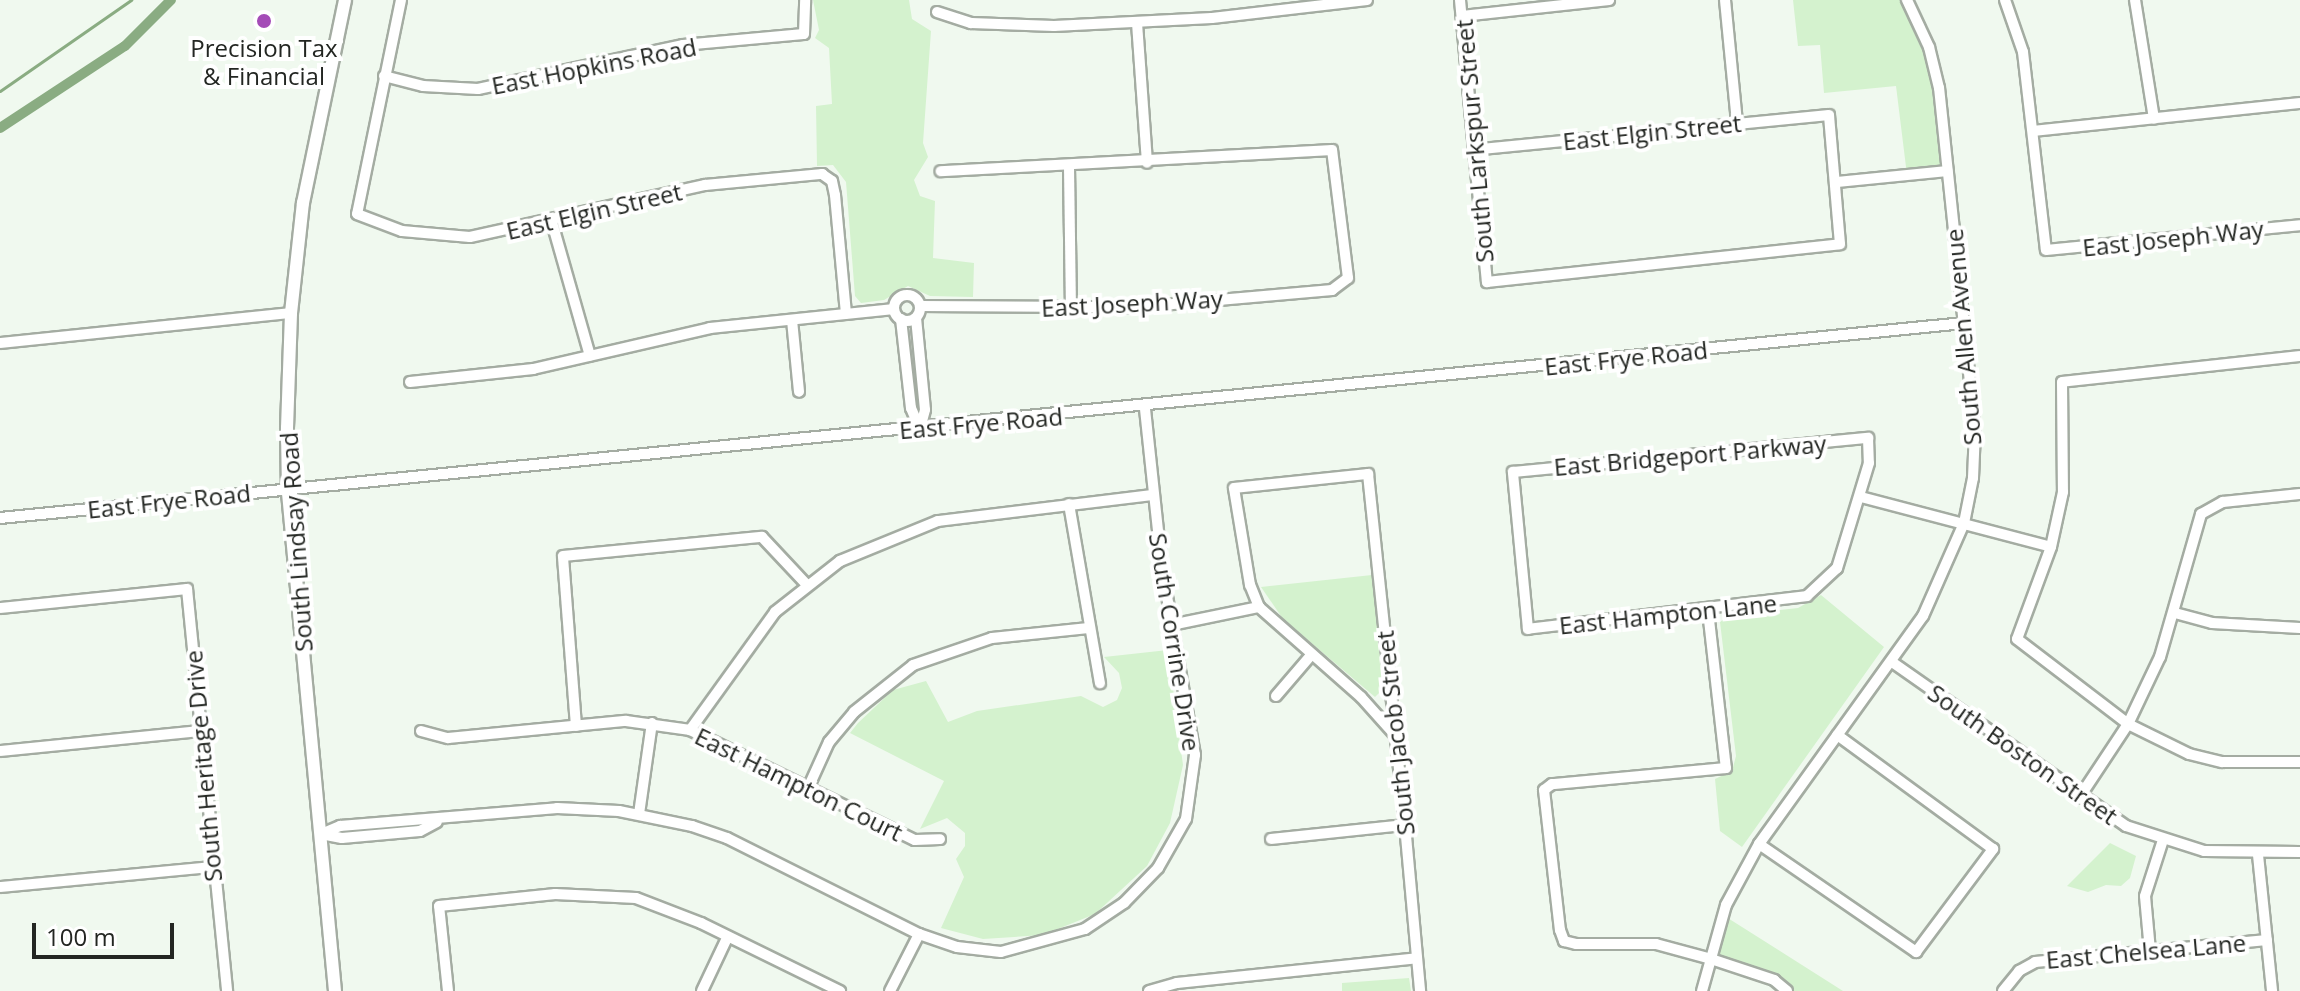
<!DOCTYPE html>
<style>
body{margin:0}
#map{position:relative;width:2300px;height:991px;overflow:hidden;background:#f0f9ef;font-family:"Open Sans",sans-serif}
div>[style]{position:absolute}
.green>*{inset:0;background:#d4f2ce}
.stream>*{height:3px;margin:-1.5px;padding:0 1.5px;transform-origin:1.5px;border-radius:1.5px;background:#8aac82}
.canal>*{height:10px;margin:-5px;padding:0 5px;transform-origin:5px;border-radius:5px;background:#8aac82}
.roads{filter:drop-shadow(2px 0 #a4aca2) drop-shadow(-2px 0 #a4aca2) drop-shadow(0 2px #a4aca2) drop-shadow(0 -2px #a4aca2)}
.minor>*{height:10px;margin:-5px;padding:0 5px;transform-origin:5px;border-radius:5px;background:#fff}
.minor>.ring{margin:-5px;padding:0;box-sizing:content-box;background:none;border:10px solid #fff;border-radius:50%}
.major>*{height:12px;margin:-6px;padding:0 6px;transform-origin:6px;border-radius:6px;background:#fff}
.dots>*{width:22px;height:22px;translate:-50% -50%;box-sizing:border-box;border:4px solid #fff;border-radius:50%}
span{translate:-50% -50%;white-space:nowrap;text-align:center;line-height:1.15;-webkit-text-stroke:8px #fff;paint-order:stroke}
.poi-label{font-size:24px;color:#232622}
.street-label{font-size:24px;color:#232622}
.scale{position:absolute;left:32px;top:923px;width:142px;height:36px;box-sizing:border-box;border:4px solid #232622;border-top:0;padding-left:10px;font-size:24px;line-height:28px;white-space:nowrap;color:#232622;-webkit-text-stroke:6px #fff;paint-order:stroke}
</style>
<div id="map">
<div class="green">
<i style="clip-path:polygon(813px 0,909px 0,912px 19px,931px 31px,923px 143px,928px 157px,914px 180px,920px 196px,935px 201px,933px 258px,974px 263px,973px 297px,930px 296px,908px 286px,884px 300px,861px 303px,855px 296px,846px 182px,833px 165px,817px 166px,816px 106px,832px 104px,829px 48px,815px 38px,819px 30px)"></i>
<i style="clip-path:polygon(1793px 0,1907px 0,1929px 47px,1947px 171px,1907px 175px,1896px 86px,1824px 93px,1820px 45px,1798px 46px)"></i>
<i style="clip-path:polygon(1372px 575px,1383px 689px,1375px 697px,1283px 619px,1261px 587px)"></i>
<i style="clip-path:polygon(1821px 595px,1884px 647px,1742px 847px,1720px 831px,1715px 779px,1732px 771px,1736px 756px,1720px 622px,1728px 616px,1798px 608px)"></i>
<i style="clip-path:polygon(1168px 650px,1183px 765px,1170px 823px,1147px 866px,1095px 914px,1043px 935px,983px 939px,941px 928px,964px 877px,956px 859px,965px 846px,965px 833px,947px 818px,920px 829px,944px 781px,850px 733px,858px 723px,893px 690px,926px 681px,948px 722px,977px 711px,1081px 696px,1103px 707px,1117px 700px,1122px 688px,1119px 673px,1104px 657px)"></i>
<i style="clip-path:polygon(2110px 843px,2136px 856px,2130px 878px,2121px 886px,2106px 885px,2088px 892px,2067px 886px)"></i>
<i style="clip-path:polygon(1723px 915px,1843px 991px,1787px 991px,1774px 980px,1708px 958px)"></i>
<i style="clip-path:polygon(1409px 978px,1411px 991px,1342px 991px,1342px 983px)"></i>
</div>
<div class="stream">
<i style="left:0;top:91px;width:160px;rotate:-34.8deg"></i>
</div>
<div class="canal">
<i style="left:0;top:128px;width:149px;rotate:-33.3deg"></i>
<i style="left:125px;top:46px;width:65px;rotate:-45deg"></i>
</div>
<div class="roads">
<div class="minor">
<i style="left:401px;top:0;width:218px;rotate:101.6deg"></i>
<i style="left:357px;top:214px;width:48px;rotate:20.7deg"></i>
<i style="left:402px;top:231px;width:68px;rotate:5deg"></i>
<i style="left:470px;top:237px;width:241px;rotate:-12.5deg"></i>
<i style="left:705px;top:185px;width:118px;rotate:-5.4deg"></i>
<i style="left:822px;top:174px;width:12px;rotate:35deg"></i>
<i style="left:832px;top:181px;width:14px;rotate:78deg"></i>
<i style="left:835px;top:195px;width:119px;rotate:84.7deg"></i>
<i style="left:1460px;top:0;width:151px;rotate:84.7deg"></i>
<i style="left:1474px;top:150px;width:133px;rotate:84.4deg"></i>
<i style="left:1487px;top:282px;width:355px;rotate:-6.1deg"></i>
<i style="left:1840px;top:244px;width:129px;rotate:-94.9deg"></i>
<i style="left:1829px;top:115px;width:357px;rotate:174.4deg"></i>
<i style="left:1725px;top:0;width:124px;rotate:84.4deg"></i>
<i style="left:2005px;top:0;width:55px;rotate:70.9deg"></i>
<i style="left:2023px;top:52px;width:199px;rotate:83.4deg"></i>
<i style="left:2046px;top:250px;width:255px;rotate:-5.6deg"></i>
<i style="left:2135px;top:0;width:120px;rotate:80.9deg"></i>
<i style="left:937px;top:12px;width:36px;rotate:18deg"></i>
<i style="left:971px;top:23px;width:83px;rotate:2.1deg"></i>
<i style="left:1054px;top:26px;width:158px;rotate:-2.9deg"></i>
<i style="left:1212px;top:18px;width:156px;rotate:-6.6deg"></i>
<i style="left:1462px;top:16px;width:148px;rotate:-6.2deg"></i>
<i style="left:1137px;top:23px;width:140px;rotate:85.9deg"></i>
<i style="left:384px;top:76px;width:40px;rotate:14.4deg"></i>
<i style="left:423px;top:86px;width:55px;rotate:3.1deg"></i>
<i style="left:478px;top:89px;width:210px;rotate:-12.1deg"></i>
<i style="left:683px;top:45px;width:121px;rotate:-5.2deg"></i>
<i style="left:804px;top:34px;width:34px;rotate:-88deg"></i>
<i style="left:2033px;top:131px;width:268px;rotate:-6deg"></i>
<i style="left:1069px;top:167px;width:142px;rotate:89.2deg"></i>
<i style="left:1837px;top:182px;width:111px;rotate:-5.7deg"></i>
<i style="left:551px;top:219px;width:142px;rotate:74.1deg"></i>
<i class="ring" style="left:894px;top:295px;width:16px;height:16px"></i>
<i style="left:920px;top:306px;width:219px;rotate:0.3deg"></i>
<i style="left:1139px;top:307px;width:194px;rotate:-5deg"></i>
<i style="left:1332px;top:290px;width:20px;rotate:-37deg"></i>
<i style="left:1348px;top:278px;width:129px;rotate:-97.1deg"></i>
<i style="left:1332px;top:150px;width:392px;rotate:176.9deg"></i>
<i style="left:916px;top:318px;width:92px;rotate:84.4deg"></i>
<i style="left:925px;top:410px;width:20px;rotate:105deg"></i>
<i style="left:901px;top:319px;width:90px;rotate:83.6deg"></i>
<i style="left:911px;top:408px;width:23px;rotate:67deg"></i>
<i style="left:792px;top:320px;width:72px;rotate:84.4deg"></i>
<i style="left:0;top:343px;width:293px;rotate:-5.9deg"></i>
<i style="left:2300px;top:356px;width:239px;rotate:173.8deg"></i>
<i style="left:2062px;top:382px;width:110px;rotate:89.5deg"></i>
<i style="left:2063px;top:492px;width:56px;rotate:102.3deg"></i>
<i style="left:2051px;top:547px;width:98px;rotate:110.3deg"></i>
<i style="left:2017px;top:639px;width:140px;rotate:37.4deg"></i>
<i style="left:2128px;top:724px;width:68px;rotate:26.2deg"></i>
<i style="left:2189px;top:754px;width:34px;rotate:14deg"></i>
<i style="left:2222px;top:762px;width:78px"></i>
<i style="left:410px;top:382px;width:124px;rotate:-6deg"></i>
<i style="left:533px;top:369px;width:182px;rotate:-13deg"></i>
<i style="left:710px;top:328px;width:185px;rotate:-5.9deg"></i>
<i style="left:1868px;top:438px;width:25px;rotate:88deg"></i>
<i style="left:1869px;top:463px;width:110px;rotate:106.9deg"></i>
<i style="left:1837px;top:568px;width:41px;rotate:137deg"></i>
<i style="left:1807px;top:596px;width:281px;rotate:173.3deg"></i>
<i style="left:1528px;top:629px;width:158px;rotate:-95.5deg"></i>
<i style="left:1513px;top:472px;width:357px;rotate:-5.5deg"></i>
<i style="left:1861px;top:497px;width:196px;rotate:14.7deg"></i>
<i style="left:1069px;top:504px;width:182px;rotate:80.2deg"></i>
<i style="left:0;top:518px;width:1973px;rotate:-5.67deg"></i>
<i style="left:0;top:608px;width:188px;rotate:-5.8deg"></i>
<i style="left:187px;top:589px;width:404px;rotate:84.3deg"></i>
<i style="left:1708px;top:611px;width:158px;rotate:83.5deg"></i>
<i style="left:1726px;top:768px;width:175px;rotate:174.7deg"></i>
<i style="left:1552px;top:784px;width:10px;rotate:143deg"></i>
<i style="left:1544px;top:790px;width:141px;rotate:83.5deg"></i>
<i style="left:1560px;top:930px;width:12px;rotate:70deg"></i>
<i style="left:1564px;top:941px;width:12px;rotate:14deg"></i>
<i style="left:1576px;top:944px;width:80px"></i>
<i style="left:1656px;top:944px;width:54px;rotate:15.1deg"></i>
<i style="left:1708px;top:958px;width:70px;rotate:18.4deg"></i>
<i style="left:1774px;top:980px;width:17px;rotate:40deg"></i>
<i style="left:2175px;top:613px;width:38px;rotate:15deg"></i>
<i style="left:2212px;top:623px;width:88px;rotate:3.3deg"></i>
<i style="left:1176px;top:624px;width:85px;rotate:-11.6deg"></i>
<i style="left:1892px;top:662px;width:286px;rotate:35deg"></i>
<i style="left:2126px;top:826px;width:82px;rotate:17.8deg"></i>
<i style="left:2204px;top:851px;width:96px;rotate:0.6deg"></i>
<i style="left:1276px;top:696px;width:55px;rotate:-49.4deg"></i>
<i style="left:576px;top:726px;width:170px;rotate:-94.4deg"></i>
<i style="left:563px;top:556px;width:200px;rotate:-5.5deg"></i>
<i style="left:762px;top:537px;width:66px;rotate:46.8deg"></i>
<i style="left:690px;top:730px;width:145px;rotate:-54.2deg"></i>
<i style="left:775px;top:612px;width:83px;rotate:-38.1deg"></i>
<i style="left:840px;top:561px;width:106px;rotate:-22.2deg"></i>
<i style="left:938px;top:521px;width:217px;rotate:-6.9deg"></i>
<i style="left:421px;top:731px;width:28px;rotate:15deg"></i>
<i style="left:448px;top:738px;width:179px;rotate:-5.5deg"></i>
<i style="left:626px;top:721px;width:65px;rotate:8deg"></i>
<i style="left:690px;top:730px;width:250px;rotate:26.1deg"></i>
<i style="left:915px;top:840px;width:25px;rotate:-2deg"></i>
<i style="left:1395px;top:735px;width:51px;rotate:-131.8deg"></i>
<i style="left:1361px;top:697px;width:136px;rotate:-138.6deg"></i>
<i style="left:1259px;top:607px;width:24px;rotate:-112deg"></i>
<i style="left:1250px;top:585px;width:98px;rotate:-99.4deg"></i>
<i style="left:1234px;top:488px;width:135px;rotate:-6deg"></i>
<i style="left:1368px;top:474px;width:353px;rotate:84deg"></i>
<i style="left:1405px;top:825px;width:167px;rotate:84.8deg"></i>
<i style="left:0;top:751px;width:201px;rotate:-5.7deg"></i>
<i style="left:809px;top:786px;width:48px;rotate:-65.6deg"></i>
<i style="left:829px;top:742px;width:39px;rotate:-50deg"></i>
<i style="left:854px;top:712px;width:75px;rotate:-38.5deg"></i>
<i style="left:913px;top:665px;width:83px;rotate:-18.9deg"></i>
<i style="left:992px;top:638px;width:97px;rotate:-5.9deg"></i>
<i style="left:2079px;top:798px;width:89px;rotate:-56.5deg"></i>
<i style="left:2128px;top:724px;width:74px;rotate:-64.5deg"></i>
<i style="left:2160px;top:657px;width:149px;rotate:-74deg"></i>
<i style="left:2201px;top:514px;width:25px;rotate:-29deg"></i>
<i style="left:2223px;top:502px;width:77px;rotate:-5.9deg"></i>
<i style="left:639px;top:814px;width:92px;rotate:-81.9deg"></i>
<i style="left:321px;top:834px;width:21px;rotate:-23deg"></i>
<i style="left:340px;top:826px;width:218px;rotate:-4.7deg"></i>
<i style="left:557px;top:808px;width:62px;rotate:2.8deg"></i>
<i style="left:619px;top:811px;width:75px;rotate:11.6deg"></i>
<i style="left:692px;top:826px;width:37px;rotate:19deg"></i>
<i style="left:727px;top:838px;width:215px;rotate:26.6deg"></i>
<i style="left:919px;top:934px;width:40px;rotate:18.9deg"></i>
<i style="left:957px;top:947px;width:44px;rotate:6.5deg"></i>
<i style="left:1001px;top:952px;width:87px;rotate:-15.3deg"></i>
<i style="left:1085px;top:929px;width:47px;rotate:-33.7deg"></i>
<i style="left:1124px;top:903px;width:49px;rotate:-45.8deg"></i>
<i style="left:1158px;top:868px;width:56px;rotate:-60.3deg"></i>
<i style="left:1186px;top:819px;width:65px;rotate:-82deg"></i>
<i style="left:1195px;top:755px;width:190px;rotate:-100deg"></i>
<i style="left:1162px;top:568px;width:161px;rotate:-96.1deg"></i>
<i style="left:321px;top:834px;width:21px;rotate:11deg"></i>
<i style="left:342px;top:838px;width:78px;rotate:-5.1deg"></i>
<i style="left:420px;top:831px;width:19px;rotate:-28deg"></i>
<i style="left:1271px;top:839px;width:135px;rotate:-6deg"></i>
<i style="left:1759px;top:844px;width:191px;rotate:34.5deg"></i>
<i style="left:1916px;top:952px;width:129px;rotate:-53.2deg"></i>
<i style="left:1993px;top:849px;width:193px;rotate:-143.8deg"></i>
<i style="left:2258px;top:855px;width:137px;rotate:84.1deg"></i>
<i style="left:0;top:887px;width:214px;rotate:-5.4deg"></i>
<i style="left:2150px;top:951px;width:55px;rotate:-95.2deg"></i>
<i style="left:2145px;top:896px;width:59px;rotate:-72.2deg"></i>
<i style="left:448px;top:991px;width:85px;rotate:-96deg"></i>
<i style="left:439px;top:906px;width:117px;rotate:-5.9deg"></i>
<i style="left:555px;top:894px;width:81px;rotate:2.8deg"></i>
<i style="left:636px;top:898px;width:70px;rotate:21deg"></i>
<i style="left:701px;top:923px;width:155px;rotate:26.1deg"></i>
<i style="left:702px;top:991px;width:59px;rotate:-64.7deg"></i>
<i style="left:890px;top:991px;width:64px;rotate:-63deg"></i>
<i style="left:1149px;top:991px;width:29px;rotate:-16deg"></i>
<i style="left:1177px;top:983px;width:241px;rotate:-5.9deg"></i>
<i style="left:1702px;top:991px;width:89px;rotate:-74.4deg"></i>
<i style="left:1726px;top:905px;width:69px;rotate:-61.6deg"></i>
<i style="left:1759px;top:844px;width:281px;rotate:-54.3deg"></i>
<i style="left:1923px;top:616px;width:102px;rotate:-66.2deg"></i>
<i style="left:1964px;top:523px;width:46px;rotate:-78.7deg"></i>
<i style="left:1973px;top:478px;width:48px;rotate:-87.6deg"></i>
<i style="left:1975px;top:430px;width:344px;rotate:-96deg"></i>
<i style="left:1939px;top:88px;width:42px;rotate:-103.7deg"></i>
<i style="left:1929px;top:47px;width:52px;rotate:-115.1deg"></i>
<i style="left:2003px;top:991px;width:26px;rotate:-51deg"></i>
<i style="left:2019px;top:971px;width:18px;rotate:-29deg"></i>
<i style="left:2035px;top:962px;width:233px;rotate:-5.4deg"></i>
</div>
<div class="major">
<i style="left:335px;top:991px;width:500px;rotate:-95.39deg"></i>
<i style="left:288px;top:493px;width:65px;rotate:-90.9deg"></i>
<i style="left:287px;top:428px;width:115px;rotate:-88deg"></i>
<i style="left:291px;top:313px;width:111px;rotate:-83.8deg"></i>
<i style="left:303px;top:203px;width:207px;rotate:-78.3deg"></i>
</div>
</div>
<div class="dots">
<i style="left:264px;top:21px;background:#a44bb7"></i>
</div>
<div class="poi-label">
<span style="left:264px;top:62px">Precision Tax<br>&amp; Financial</span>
</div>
<div class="street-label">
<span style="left:594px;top:66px;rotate:-11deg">East Hopkins Road</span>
<span style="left:1652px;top:132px;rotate:-6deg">East Elgin Street</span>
<span style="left:1474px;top:141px;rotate:-95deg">South Larkspur Street</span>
<span style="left:594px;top:211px;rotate:-13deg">East Elgin Street</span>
<span style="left:2173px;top:238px;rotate:-6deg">East Joseph Way</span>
<span style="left:1132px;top:303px;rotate:-3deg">East Joseph Way</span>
<span style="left:1963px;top:337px;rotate:-95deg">South Allen Avenue</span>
<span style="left:1626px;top:358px;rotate:-6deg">East Frye Road</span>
<span style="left:981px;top:423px;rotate:-5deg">East Frye Road</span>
<span style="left:1690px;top:455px;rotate:-5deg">East Bridgeport Parkway</span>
<span style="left:169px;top:501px;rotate:-6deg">East Frye Road</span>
<span style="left:296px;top:542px;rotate:-94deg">South Lindsay Road</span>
<span style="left:1668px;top:614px;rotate:-6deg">East Hampton Lane</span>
<span style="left:1175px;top:642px;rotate:81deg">South Corrine Drive</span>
<span style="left:1395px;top:733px;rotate:-96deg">South Jacob Street</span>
<span style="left:2023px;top:754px;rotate:35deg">South Boston Street</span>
<span style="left:203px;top:766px;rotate:-95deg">South Heritage Drive</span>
<span style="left:799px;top:784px;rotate:26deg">East Hampton Court</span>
<span style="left:2146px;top:951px;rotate:-5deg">East Chelsea Lane</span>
</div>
<div class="scale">100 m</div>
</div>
